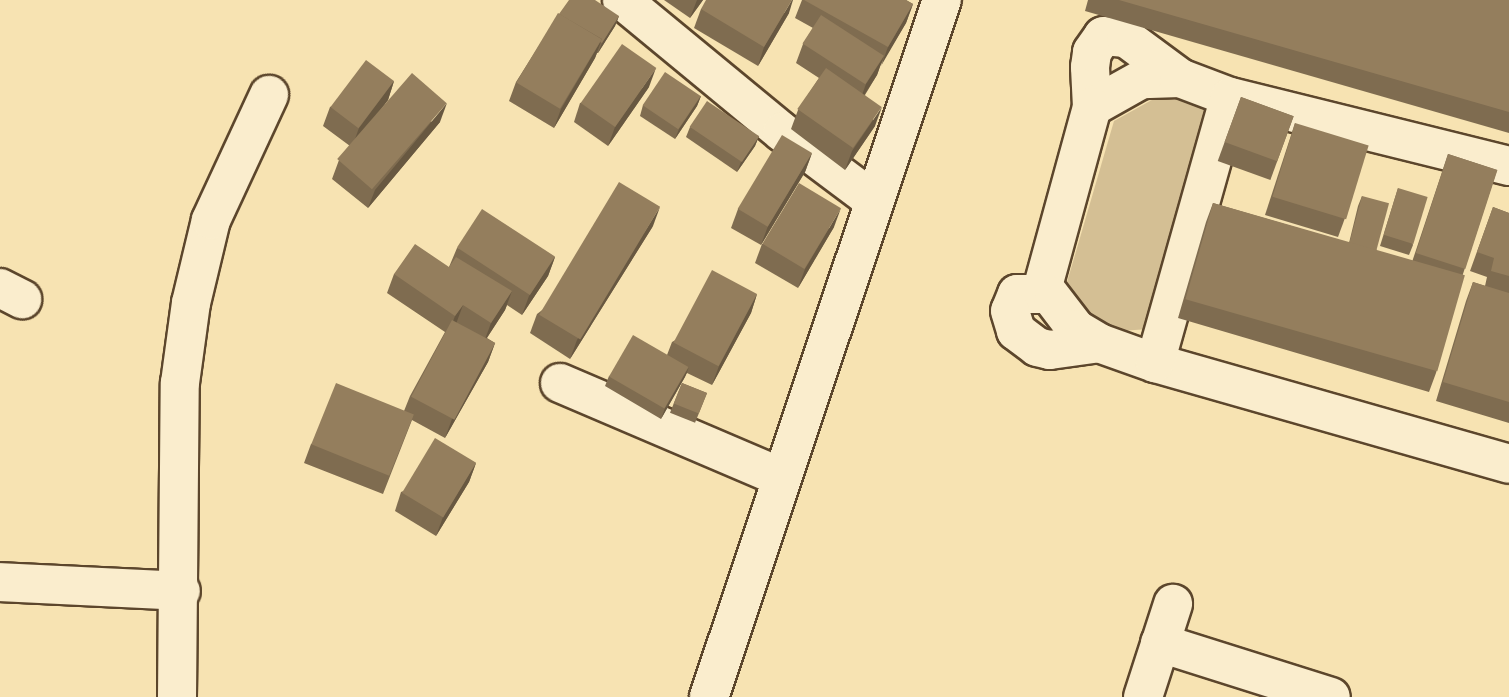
<!DOCTYPE html>
<style>
body{margin:0}
#map{position:relative;width:1509px;height:697px;overflow:hidden;background:#f7e3b2;font-family:"Gentium Book Plus",serif}
div>[style]{position:absolute}
.green>*{inset:0;background:#d4bf94}
.roads{filter:drop-shadow(2px 0 #5c462c) drop-shadow(-2px 0 #5c462c) drop-shadow(0 2px #5c462c) drop-shadow(0 -2px #5c462c)}
.minor>*{height:38px;margin:-19px;padding:0 19px;transform-origin:19px;border-radius:19px;background:#faedcd}
.wall>*{inset:0;background:#7f6c50;transform-origin:0 0}
.shaded-wall>*{inset:0;background:#685841}
.building>*{inset:0;background:#947e5d;transform-origin:0 0}
span{translate:-50% -50%;white-space:nowrap;text-align:center;line-height:1.15;-webkit-text-stroke:7px #faedcd;paint-order:stroke}
</style>
<div id="map">
<div class="green">
<i style="clip-path:polygon(1168px 91px,1207px 106px,1210px 115px,1149px 329px,1092px 333px,1063px 296px,1114px 121px)"></i>
</div>
<div class="roads">
<div class="minor">
<i style="left:622px;top:0;width:207px;rotate:39.5deg"></i>
<i style="left:782px;top:132px;width:114px;rotate:36.8deg"></i>
<i style="left:1092px;top:107px;width:40px;rotate:-92.9deg"></i>
<i style="left:1090px;top:67px;width:15px;rotate:-82deg"></i>
<i style="left:1092px;top:52px;width:19px;rotate:-55deg"></i>
<i style="left:1103px;top:36px;width:23px;rotate:5deg"></i>
<i style="left:1126px;top:38px;width:67px;rotate:36.5deg"></i>
<i style="left:1509px;top:166px;width:287px;rotate:-166.1deg"></i>
<i style="left:1230px;top:97px;width:53px;rotate:-159.2deg"></i>
<i style="left:1180px;top:78px;width:38px;rotate:178deg"></i>
<i style="left:1142px;top:79px;width:57px;rotate:150.8deg"></i>
<i style="left:1092px;top:107px;width:186px;rotate:105.3deg"></i>
<i style="left:1043px;top:286px;width:54px;rotate:52.5deg"></i>
<i style="left:1076px;top:329px;width:27px;rotate:31deg"></i>
<i style="left:1099px;top:343px;width:59px;rotate:19.7deg"></i>
<i style="left:1155px;top:363px;width:368px;rotate:15.9deg"></i>
<i style="left:0;top:288px;width:25px;rotate:27deg"></i>
<i style="left:1046px;top:294px;width:29px;rotate:180deg"></i>
<i style="left:1017px;top:294px;width:18px;rotate:112deg"></i>
<i style="left:1010px;top:311px;width:21px;rotate:73deg"></i>
<i style="left:1016px;top:331px;width:26px;rotate:37deg"></i>
<i style="left:1037px;top:347px;width:13px;rotate:13deg"></i>
<i style="left:1050px;top:350px;width:49px;rotate:-8.1deg"></i>
<i style="left:1155px;top:363px;width:276px;rotate:-74.3deg"></i>
<i style="left:560px;top:383px;width:239px;rotate:23.1deg"></i>
<i style="left:0;top:582px;width:181px;rotate:2.8deg"></i>
<i style="left:1160px;top:643px;width:179px;rotate:17.5deg"></i>
<i style="left:177px;top:697px;width:314px;rotate:-89.5deg"></i>
<i style="left:180px;top:383px;width:81px;rotate:-82.2deg"></i>
<i style="left:191px;top:303px;width:85px;rotate:-76.5deg"></i>
<i style="left:211px;top:220px;width:138px;rotate:-65.1deg"></i>
<i style="left:709px;top:697px;width:735px;rotate:-71.52deg"></i>
<i style="left:1143px;top:697px;width:98px;rotate:-72.1deg"></i>
</div>
</div>
<div class="wall">
<i style="clip-path:polygon(664px 0,703px 0,690px 18px)"></i>
<i style="clip-path:polygon(802px 0,906px 0,913px 4px,906px 23px,880px 66px,877px 75px,865px 95px,875px 126px,845px 170px,791px 129px,798px 110px,819px 78px,796px 63px,803px 44px,813px 28px,795px 18px)"></i>
<i style="clip-path:polygon(1088px 0,1509px 0,1509px 133px,1085px 11px)"></i>
<i style="clip-path:polygon(701px 9px,789px 13px,758px 66px,694px 28px)"></i>
<i style="clip-path:polygon(559px 14px,619px 16px,615px 26px,598px 53px,597px 53px,595px 58px,554px 128px,509px 101px,516px 82px)"></i>
<i style="clip-path:polygon(394px 81px,388px 100px,374px 119px,440px 122px,368px 208px,332px 179px,339px 160px,350px 146px,323px 126px,330px 107px)"></i>
<i style="clip-path:polygon(649px 87px,608px 146px,574px 122px,580px 103px)"></i>
<i style="clip-path:polygon(701px 96px,697px 106px,675px 139px,640px 116px,643px 105px)"></i>
<i style="left:1241px;top:97px;width:56px;height:68px;rotate:20deg"></i>
<i style="clip-path:polygon(1295px 123px,1345px 218px,1338px 237px,1265px 215px)"></i>
<i style="clip-path:polygon(690px 127px,759px 136px,755px 146px,737px 172px,686px 137px)"></i>
<i style="clip-path:polygon(812px 153px,805px 172px,761px 245px,731px 228px,738px 209px)"></i>
<i style="clip-path:polygon(1448px 154px,1497px 170px,1462px 277px,1436px 373px,1429px 392px,1178px 318px,1206px 222px,1213px 203px,1349px 243px,1358px 206px,1362px 196px,1377px 252px,1412px 262px)"></i>
<i style="clip-path:polygon(1398px 188px,1413px 245px,1409px 255px,1380px 246px)"></i>
<i style="clip-path:polygon(1493px 207px,1509px 213px,1509px 423px,1436px 401px,1466px 301px,1473px 282px,1485px 286px,1487px 277px,1470px 271px)"></i>
<i style="clip-path:polygon(653px 226px,570px 359px,530px 333px,537px 314px)"></i>
<i style="clip-path:polygon(834px 227px,798px 288px,755px 263px,762px 244px)"></i>
<i style="clip-path:polygon(457px 248px,555px 257px,548px 276px,522px 315px,507px 305px,505px 310px,487px 338px,495px 343px,488px 362px,445px 438px,412px 420px,383px 494px,304px 463px,311px 444px,404px 411px,410px 396px,445px 332px,387px 293px,394px 274px,449px 267px)"></i>
<i style="clip-path:polygon(757px 294px,751px 313px,712px 385px,687px 373px,661px 419px,605px 386px,609px 376px,667px 355px,672px 342px)"></i>
<i style="left:682px;top:383px;width:27px;height:32px;rotate:22deg"></i>
<i style="clip-path:polygon(476px 463px,469px 482px,436px 536px,395px 511px,401px 492px)"></i>
</div>
<div class="shaded-wall">
<i style="clip-path:polygon(697px 0,703px 0,690px 18px)"></i>
<i style="clip-path:polygon(792px 0,793px 0,789px 13px,758px 66px,764px 47px)"></i>
<i style="clip-path:polygon(913px 4px,906px 23px,881px 66px,888px 47px)"></i>
<i style="clip-path:polygon(619px 16px,615px 26px,598px 53px,602px 43px)"></i>
<i style="clip-path:polygon(602px 39px,595px 58px,554px 128px,561px 109px)"></i>
<i style="clip-path:polygon(884px 56px,877px 75px,859px 103px,866px 84px)"></i>
<i style="clip-path:polygon(656px 68px,649px 87px,608px 146px,615px 127px)"></i>
<i style="clip-path:polygon(394px 81px,388px 100px,352px 147px,359px 128px)"></i>
<i style="clip-path:polygon(701px 96px,697px 106px,675px 139px,679px 129px)"></i>
<i style="clip-path:polygon(447px 103px,440px 122px,368px 208px,375px 190px)"></i>
<i style="clip-path:polygon(882px 107px,875px 126px,845px 170px,852px 151px)"></i>
<i style="clip-path:polygon(759px 136px,755px 146px,737px 172px,741px 162px)"></i>
<i style="clip-path:polygon(812px 153px,805px 172px,761px 245px,768px 226px)"></i>
<i style="clip-path:polygon(660px 207px,653px 226px,570px 359px,577px 340px)"></i>
<i style="clip-path:polygon(841px 208px,834px 227px,798px 288px,805px 269px)"></i>
<i style="clip-path:polygon(555px 257px,548px 276px,522px 315px,529px 296px)"></i>
<i style="clip-path:polygon(512px 291px,505px 310px,484px 342px,491px 323px)"></i>
<i style="clip-path:polygon(757px 294px,751px 313px,712px 385px,719px 366px)"></i>
<i style="clip-path:polygon(463px 305px,456px 324px,448px 335px,455px 316px)"></i>
<i style="clip-path:polygon(495px 343px,488px 362px,445px 438px,452px 419px)"></i>
<i style="clip-path:polygon(689px 367px,685px 377px,661px 419px,665px 408px)"></i>
<i style="clip-path:polygon(476px 463px,469px 482px,436px 536px,443px 517px)"></i>
</div>
<div class="building">
<i style="clip-path:polygon(569px 0,595px 0,619px 16px,602px 43px,600px 42px,602px 39px,559px 14px)"></i>
<i style="clip-path:polygon(706px 0,792px 0,764px 47px,701px 9px)"></i>
<i style="clip-path:polygon(804px 0,906px 0,913px 4px,888px 47px)"></i>
<i style="clip-path:polygon(1119px 0,1509px 0,1509px 112px)"></i>
<i style="left:558px;top:13px;width:51px;height:81px;rotate:31deg"></i>
<i style="left:821px;top:15px;width:75px;height:34px;rotate:33deg"></i>
<i style="left:622px;top:44px;width:42px;height:72px;rotate:35deg"></i>
<i style="left:366px;top:60px;width:35px;height:59px;rotate:37deg"></i>
<i style="left:826px;top:68px;width:68px;height:50px;rotate:35deg"></i>
<i style="left:665px;top:72px;width:43px;height:40px;rotate:34deg"></i>
<i style="left:412px;top:73px;width:46px;height:114px;rotate:41deg"></i>
<i style="left:1241px;top:97px;width:56px;height:48px;rotate:20deg"></i>
<i style="left:707px;top:101px;width:63px;height:31px;rotate:34deg"></i>
<i style="left:1295px;top:123px;width:77px;height:77px;rotate:17deg"></i>
<i style="left:782px;top:135px;width:35px;height:86px;rotate:31deg"></i>
<i style="left:1448px;top:154px;width:52px;height:104px;rotate:18deg"></i>
<i style="left:619px;top:182px;width:48px;height:155px;rotate:31deg"></i>
<i style="left:799px;top:183px;width:49px;height:71px;rotate:31deg"></i>
<i style="left:1398px;top:188px;width:31px;height:49px;rotate:17deg"></i>
<i style="left:1362px;top:196px;width:28px;height:49px;rotate:15deg"></i>
<i style="left:1213px;top:203px;width:262px;height:100px;rotate:16deg"></i>
<i style="clip-path:polygon(1493px 207px,1509px 213px,1509px 276px,1491px 271px,1494px 258px,1477px 252px)"></i>
<i style="left:482px;top:209px;width:87px;height:46px;rotate:33deg"></i>
<i style="clip-path:polygon(415px 244px,449px 267px,456px 257px,512px 291px,491px 323px,463px 305px,455px 316px,394px 274px)"></i>
<i style="left:712px;top:270px;width:51px;height:82px;rotate:28deg"></i>
<i style="clip-path:polygon(1473px 282px,1509px 293px,1509px 402px,1443px 382px)"></i>
<i style="left:452px;top:320px;width:49px;height:87px;rotate:28deg"></i>
<i style="left:633px;top:335px;width:64px;height:48px;rotate:30deg"></i>
<i style="left:336px;top:383px;width:84px;height:66px;rotate:22deg"></i>
<i style="left:682px;top:383px;width:27px;height:22px;rotate:22deg"></i>
<i style="left:435px;top:438px;width:48px;height:64px;rotate:31deg"></i>
</div>
</div>
